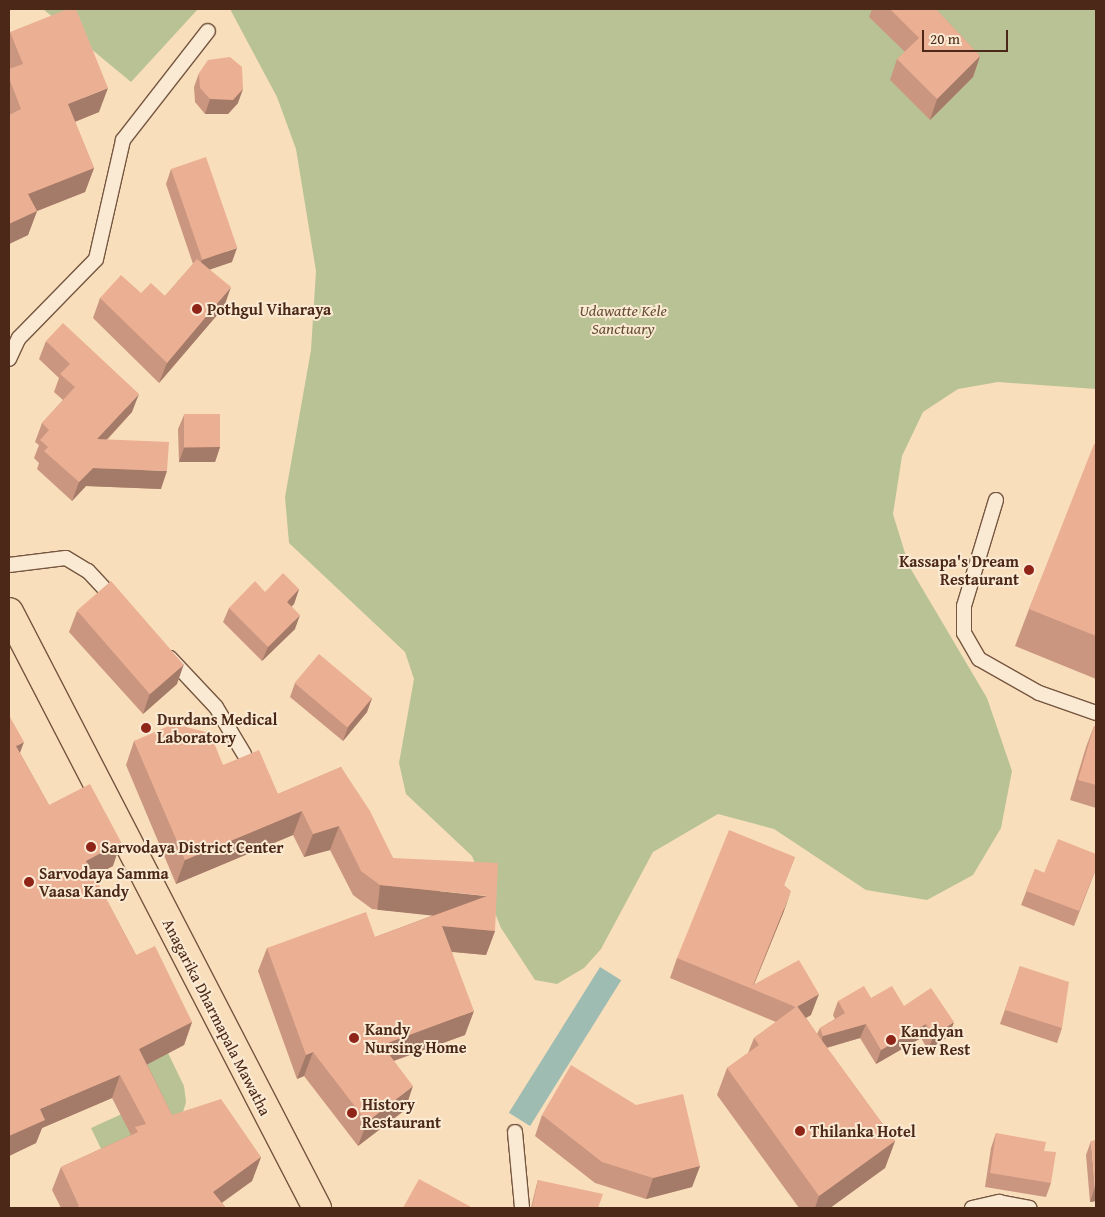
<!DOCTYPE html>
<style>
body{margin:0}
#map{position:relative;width:1105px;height:1217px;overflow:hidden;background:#f9debb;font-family:"Gentium Book Plus",serif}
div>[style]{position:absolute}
.green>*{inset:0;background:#b8c295}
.water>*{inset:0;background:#9ebcb1;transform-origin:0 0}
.roads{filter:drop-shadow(1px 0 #765640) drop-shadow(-1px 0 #765640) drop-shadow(0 1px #765640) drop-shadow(0 -1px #765640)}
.service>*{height:14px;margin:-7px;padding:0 7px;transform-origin:7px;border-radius:7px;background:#fbead3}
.trunk>*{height:28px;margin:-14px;padding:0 14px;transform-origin:14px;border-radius:14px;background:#f9debb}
.wall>*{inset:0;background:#ca967f}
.shaded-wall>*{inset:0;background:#a47a68;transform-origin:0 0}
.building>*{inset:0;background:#ebaf94;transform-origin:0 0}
.dots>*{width:14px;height:14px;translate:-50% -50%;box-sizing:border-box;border:2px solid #fbead3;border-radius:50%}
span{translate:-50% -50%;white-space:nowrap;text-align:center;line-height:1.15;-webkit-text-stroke:4px #fbead3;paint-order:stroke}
.poi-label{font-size:16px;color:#4b2817;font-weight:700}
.left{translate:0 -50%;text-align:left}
.right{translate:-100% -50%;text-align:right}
.park-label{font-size:16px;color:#664e36;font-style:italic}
.street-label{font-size:16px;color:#4b2817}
.frame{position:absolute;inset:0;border:10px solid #4b2817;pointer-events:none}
.scale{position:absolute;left:922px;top:30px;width:86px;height:22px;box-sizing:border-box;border:2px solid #4b2817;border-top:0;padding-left:6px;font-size:15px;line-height:18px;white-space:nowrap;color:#4b2817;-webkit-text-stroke:4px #fbead3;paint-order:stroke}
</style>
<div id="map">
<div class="green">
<i style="clip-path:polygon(43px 9px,198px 9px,131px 82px)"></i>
<i style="clip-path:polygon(230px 9px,1096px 9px,1096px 389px,998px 382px,958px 389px,923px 412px,902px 456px,893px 514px,909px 566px,987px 698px,1012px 771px,1001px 828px,973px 875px,927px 900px,866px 890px,774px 829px,718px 814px,653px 852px,601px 949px,584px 968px,557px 984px,535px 980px,501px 928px,472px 856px,406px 794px,399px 763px,414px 679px,405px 652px,289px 543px,285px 497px,311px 350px,316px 271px,296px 149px,277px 97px)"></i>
<i style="clip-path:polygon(99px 980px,168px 1053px,184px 1086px,186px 1102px,181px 1119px,104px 1155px,91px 1128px,146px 1103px)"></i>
</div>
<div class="water">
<i style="left:600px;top:967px;width:25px;height:172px;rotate:32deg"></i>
</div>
<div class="roads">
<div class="service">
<i style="left:9px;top:359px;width:23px;rotate:-65deg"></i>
<i style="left:19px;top:338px;width:110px;rotate:-45.7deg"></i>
<i style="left:96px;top:259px;width:122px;rotate:-77.2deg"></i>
<i style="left:123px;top:140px;width:138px;rotate:-52.1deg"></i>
<i style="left:996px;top:500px;width:111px;rotate:106.8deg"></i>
<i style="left:964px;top:606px;width:27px;rotate:90deg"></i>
<i style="left:964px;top:633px;width:30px;rotate:60deg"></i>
<i style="left:979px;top:659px;width:69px;rotate:29.5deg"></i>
<i style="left:1039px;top:693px;width:60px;rotate:19.3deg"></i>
<i style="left:9px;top:565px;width:57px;rotate:-7deg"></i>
<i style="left:66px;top:558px;width:26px;rotate:31deg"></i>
<i style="left:88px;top:571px;width:41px;rotate:47deg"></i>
<i style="left:170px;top:658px;width:67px;rotate:46.8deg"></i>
<i style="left:216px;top:707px;width:55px;rotate:59.2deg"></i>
<i style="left:515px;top:1132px;width:76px;rotate:84.7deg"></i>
<i style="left:972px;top:1208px;width:28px;rotate:-13deg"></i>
<i style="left:999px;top:1202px;width:31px;rotate:11deg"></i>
</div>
<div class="trunk">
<i style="left:9px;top:612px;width:671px;rotate:62.67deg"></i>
</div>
</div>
<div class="wall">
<i style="clip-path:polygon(872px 9px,936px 9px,980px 56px,973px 77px,930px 120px,890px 80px,897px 59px,905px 52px,869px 17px)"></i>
<i style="clip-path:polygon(10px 32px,99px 112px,75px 122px,94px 168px,85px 192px,37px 211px,28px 235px,9px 244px,9px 34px)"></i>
<i style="clip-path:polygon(199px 73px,238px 103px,228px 114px,205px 114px,195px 102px,194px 87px)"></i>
<i style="clip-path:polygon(171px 169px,232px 262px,210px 269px,224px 307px,159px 383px,93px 318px,100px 298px,141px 293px,165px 296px,193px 264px,166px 184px)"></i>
<i style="clip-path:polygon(46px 341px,132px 412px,107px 440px,161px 489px,86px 486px,72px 501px,37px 469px,39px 463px,34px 458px,39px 445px,35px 442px,42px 423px,63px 400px,54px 392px,59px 378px,39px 359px)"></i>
<i style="clip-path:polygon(184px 415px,220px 447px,215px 462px,179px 462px,178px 429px)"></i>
<i style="clip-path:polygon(1096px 445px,1096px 679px,1015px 646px,1029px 609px)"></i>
<i style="clip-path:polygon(299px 589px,294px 604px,292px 606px,295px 629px,262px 661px,223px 622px,229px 608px,265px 592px)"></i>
<i style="clip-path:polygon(77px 611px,177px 684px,143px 714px,69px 632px)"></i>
<i style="clip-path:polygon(295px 683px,372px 698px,367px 712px,343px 741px,290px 697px)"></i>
<i style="clip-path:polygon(9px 718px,20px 753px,49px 805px,113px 866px,94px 876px,136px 955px,192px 1022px,184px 1045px,147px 1064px,172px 1115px,261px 1157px,252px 1181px,222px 1203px,226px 1208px,61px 1208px,52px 1190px,61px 1167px,131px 1135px,112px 1098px,42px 1128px,36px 1143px,9px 1156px)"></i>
<i style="clip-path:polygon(1094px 726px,1096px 727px,1096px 808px,1070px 800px,1086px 747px)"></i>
<i style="clip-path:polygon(186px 727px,223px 765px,278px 794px,341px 767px,393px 858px,495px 931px,486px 955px,452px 952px,465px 1035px,394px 1061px,405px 1110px,358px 1146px,304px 1076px,297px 1079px,258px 971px,267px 948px,375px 937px,434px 915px,372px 909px,353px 895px,330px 850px,304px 857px,293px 835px,176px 884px,126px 765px,134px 741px)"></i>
<i style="clip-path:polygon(795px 857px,784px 885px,784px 911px,754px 985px,811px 1015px,806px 1018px,817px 1034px,820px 1028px,835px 1019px,833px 1015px,838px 1001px,871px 998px,904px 1006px,949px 1036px,928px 1050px,921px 1038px,876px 1064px,860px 1038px,827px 1048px,895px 1141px,885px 1168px,830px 1208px,799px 1208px,717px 1095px,727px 1068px,748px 1053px,754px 1038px,776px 1022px,670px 978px,677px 958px)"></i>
<i style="clip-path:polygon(1035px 869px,1044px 873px,1096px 869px,1074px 926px,1021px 905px)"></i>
<i style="clip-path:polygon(1020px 966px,1062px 1028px,1057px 1043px,1000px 1024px)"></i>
<i style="clip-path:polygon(542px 1115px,700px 1166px,692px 1187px,646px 1199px,595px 1183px,535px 1136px)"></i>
<i style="clip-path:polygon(996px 1133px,1051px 1183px,1046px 1197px,985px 1187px,991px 1148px)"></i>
<i style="clip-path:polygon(1091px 1141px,1096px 1201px,1090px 1202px,1086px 1155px)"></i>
<i style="clip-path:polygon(538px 1180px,598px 1208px,531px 1208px,536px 1187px)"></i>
</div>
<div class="shaded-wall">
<i style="clip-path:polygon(980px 56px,973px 77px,930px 120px,937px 99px)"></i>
<i style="clip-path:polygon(108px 88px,99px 112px,59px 128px,68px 104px)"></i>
<i style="clip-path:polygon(243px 89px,238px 103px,228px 114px,205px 114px,210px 99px)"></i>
<i style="clip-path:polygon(94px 168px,85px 192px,37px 211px,28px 235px,9px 244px,9px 224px,28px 194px)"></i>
<i style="clip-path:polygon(237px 248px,232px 262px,197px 274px,202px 260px)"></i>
<i style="clip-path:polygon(231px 287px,224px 307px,159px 383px,167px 363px)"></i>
<i style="clip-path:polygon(139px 394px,132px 412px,90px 457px,97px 439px)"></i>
<i style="clip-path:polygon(220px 447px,215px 462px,179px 462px,184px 448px)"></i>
<i style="clip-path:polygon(93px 468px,167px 471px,161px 489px,86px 486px,72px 501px,79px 482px)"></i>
<i style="clip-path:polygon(299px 589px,294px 604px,282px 616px,287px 602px)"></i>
<i style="clip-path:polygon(300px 615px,295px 629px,262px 661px,268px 647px)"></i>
<i style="clip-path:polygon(184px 664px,177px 684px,143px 714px,150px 693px)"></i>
<i style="clip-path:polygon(372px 698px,367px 712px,343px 741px,348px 727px)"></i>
<i style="clip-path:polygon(24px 742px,15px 766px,16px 746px)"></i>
<i style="clip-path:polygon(302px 811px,293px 835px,176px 884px,185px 860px)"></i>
<i style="clip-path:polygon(339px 826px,330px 850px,304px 857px,313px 834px)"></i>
<i style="clip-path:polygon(121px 842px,113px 866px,77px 884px,86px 861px)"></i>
<i style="left:380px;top:885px;width:108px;height:25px;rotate:6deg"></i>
<i style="clip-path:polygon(791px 891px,784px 911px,752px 989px)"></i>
<i style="clip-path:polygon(442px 926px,495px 931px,486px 955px,434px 950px)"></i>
<i style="clip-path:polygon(819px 994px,811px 1015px,789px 1027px,796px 1007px)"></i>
<i style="clip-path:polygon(474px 1011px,465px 1035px,373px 1068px,382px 1045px)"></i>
<i style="clip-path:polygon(192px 1022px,184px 1045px,131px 1073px,139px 1049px)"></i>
<i style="clip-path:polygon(954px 1022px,949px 1036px,928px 1050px,934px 1035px)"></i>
<i style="clip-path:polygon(866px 1024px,860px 1038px,818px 1050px,823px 1036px)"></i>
<i style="clip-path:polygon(926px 1024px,921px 1038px,876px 1064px,881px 1050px)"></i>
<i style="clip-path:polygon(313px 1052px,304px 1076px,297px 1079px,306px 1055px)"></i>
<i style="clip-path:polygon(120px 1075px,112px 1098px,42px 1128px,36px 1143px,9px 1156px,9px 1136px,40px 1109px)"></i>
<i style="clip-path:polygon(413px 1086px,405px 1110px,358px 1146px,367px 1122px)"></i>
<i style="clip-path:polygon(895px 1141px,885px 1168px,830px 1208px,815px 1208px,819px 1196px)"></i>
<i style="clip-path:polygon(261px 1157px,252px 1181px,214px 1208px,213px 1192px)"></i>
<i style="clip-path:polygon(700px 1166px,692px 1187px,646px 1199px,653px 1178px)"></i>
<i style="clip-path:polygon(1095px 1187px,1096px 1187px,1096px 1201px,1090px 1202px)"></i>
</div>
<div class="building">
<i style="clip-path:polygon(68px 9px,76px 9px,108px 88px,68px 104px,94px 168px,28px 194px,37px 211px,9px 224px,9px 115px,21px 109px,9px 78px,9px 69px,23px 64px,10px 32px)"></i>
<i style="clip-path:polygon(890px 9px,936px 9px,980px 56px,937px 99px,897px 59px,919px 38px)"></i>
<i style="clip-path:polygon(230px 57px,242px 67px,243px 89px,233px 100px,210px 99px,200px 88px,199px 73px,208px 60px)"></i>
<i style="left:206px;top:157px;width:96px;height:37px;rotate:71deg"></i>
<i style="clip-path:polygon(197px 259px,231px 287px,167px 363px,100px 298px,121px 275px,141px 293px,151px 283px,165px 296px)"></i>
<i style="clip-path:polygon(63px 323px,139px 394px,97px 439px,169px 442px,167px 471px,93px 468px,79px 482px,44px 451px,48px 447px,40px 440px,49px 430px,42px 423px,75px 387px,60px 374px,70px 364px,46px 341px)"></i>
<i style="left:220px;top:414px;width:33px;height:36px;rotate:90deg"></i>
<i style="clip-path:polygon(1094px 444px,1096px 445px,1096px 636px,1029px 609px)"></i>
<i style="clip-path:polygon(283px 573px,299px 589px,287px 602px,300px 615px,268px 647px,229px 608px,255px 581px,265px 592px)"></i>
<i style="left:111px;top:581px;width:111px;height:45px;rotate:49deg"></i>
<i style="left:319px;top:654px;width:69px;height:38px;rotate:40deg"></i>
<i style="clip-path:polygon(10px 717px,24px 742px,16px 746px,49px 805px,90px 784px,121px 842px,86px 861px,136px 955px,155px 946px,192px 1022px,139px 1049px,172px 1115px,221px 1099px,261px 1157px,213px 1192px,226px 1208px,76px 1208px,79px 1206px,61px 1167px,138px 1132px,135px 1127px,146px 1124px,120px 1075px,40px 1109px,45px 1120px,9px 1136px,9px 718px)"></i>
<i style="clip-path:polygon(183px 720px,186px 727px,210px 733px,223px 765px,259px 750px,278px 794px,341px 767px,370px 811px,393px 858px,498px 863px,495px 931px,442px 926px,474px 1011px,382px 1045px,413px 1086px,367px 1122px,313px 1052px,306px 1055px,267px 948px,366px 912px,375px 937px,487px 896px,380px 885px,361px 871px,339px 826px,313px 834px,302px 811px,185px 860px,134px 741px)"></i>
<i style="clip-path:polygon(1094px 726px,1096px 727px,1096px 785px,1078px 780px)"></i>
<i style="clip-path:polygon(729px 830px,795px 857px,784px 885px,791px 891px,753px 985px,799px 960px,819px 994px,796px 1007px,677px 958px)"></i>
<i style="clip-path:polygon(1058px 839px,1096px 854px,1096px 868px,1079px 911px,1026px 891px,1035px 869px,1044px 873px)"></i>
<i style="clip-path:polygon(1020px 966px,1069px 982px,1062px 1028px,1005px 1010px)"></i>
<i style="clip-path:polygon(864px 986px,871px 998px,892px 986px,904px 1006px,931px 988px,954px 1022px,934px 1035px,926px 1024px,881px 1050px,866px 1024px,823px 1036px,820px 1028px,845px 1013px,838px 1001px)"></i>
<i style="clip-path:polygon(797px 1006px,895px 1141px,819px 1196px,727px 1068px,759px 1045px,754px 1038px)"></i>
<i style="clip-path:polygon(571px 1065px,636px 1105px,683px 1094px,700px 1166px,653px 1178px,602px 1162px,542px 1115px)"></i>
<i style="clip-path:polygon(996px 1133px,1046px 1142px,1044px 1151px,1056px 1152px,1051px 1183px,990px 1173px)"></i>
<i style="clip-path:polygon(1096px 1140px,1096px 1187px,1095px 1187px,1091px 1141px)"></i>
<i style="clip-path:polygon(419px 1179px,473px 1208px,403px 1208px)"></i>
<i style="clip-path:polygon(538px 1180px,603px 1194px,598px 1208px,532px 1208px)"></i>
</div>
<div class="dots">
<i style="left:197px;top:309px;background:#8f2418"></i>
<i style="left:1029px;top:570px;background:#8f2418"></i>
<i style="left:146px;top:728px;background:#8f2418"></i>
<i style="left:91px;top:847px;background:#8f2418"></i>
<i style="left:29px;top:882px;background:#8f2418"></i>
<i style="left:354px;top:1038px;background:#8f2418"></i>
<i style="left:891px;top:1040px;background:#8f2418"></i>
<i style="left:352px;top:1113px;background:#8f2418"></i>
<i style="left:800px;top:1131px;background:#8f2418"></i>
</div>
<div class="poi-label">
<span class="left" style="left:207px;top:309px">Pothgul Viharaya</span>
<span class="right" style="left:1019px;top:570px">Kassapa's Dream<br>Restaurant</span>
<span class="left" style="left:157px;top:728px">Durdans Medical<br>Laboratory</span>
<span class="left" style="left:101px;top:847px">Sarvodaya District Center</span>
<span class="left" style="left:39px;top:882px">Sarvodaya Samma<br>Vaasa Kandy</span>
<span class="left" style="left:365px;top:1038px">Kandy<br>Nursing Home</span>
<span class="left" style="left:901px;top:1040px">Kandyan<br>View Rest</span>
<span class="left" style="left:362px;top:1113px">History<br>Restaurant</span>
<span class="left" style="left:810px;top:1131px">Thilanka Hotel</span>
</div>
<div class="park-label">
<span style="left:623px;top:319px">Udawatte Kele<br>Sanctuary</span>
</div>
<div class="street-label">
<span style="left:217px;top:1017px;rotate:63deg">Anagarika Dharmapala Mawatha</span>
</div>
<div class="frame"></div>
<div class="scale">20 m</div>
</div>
